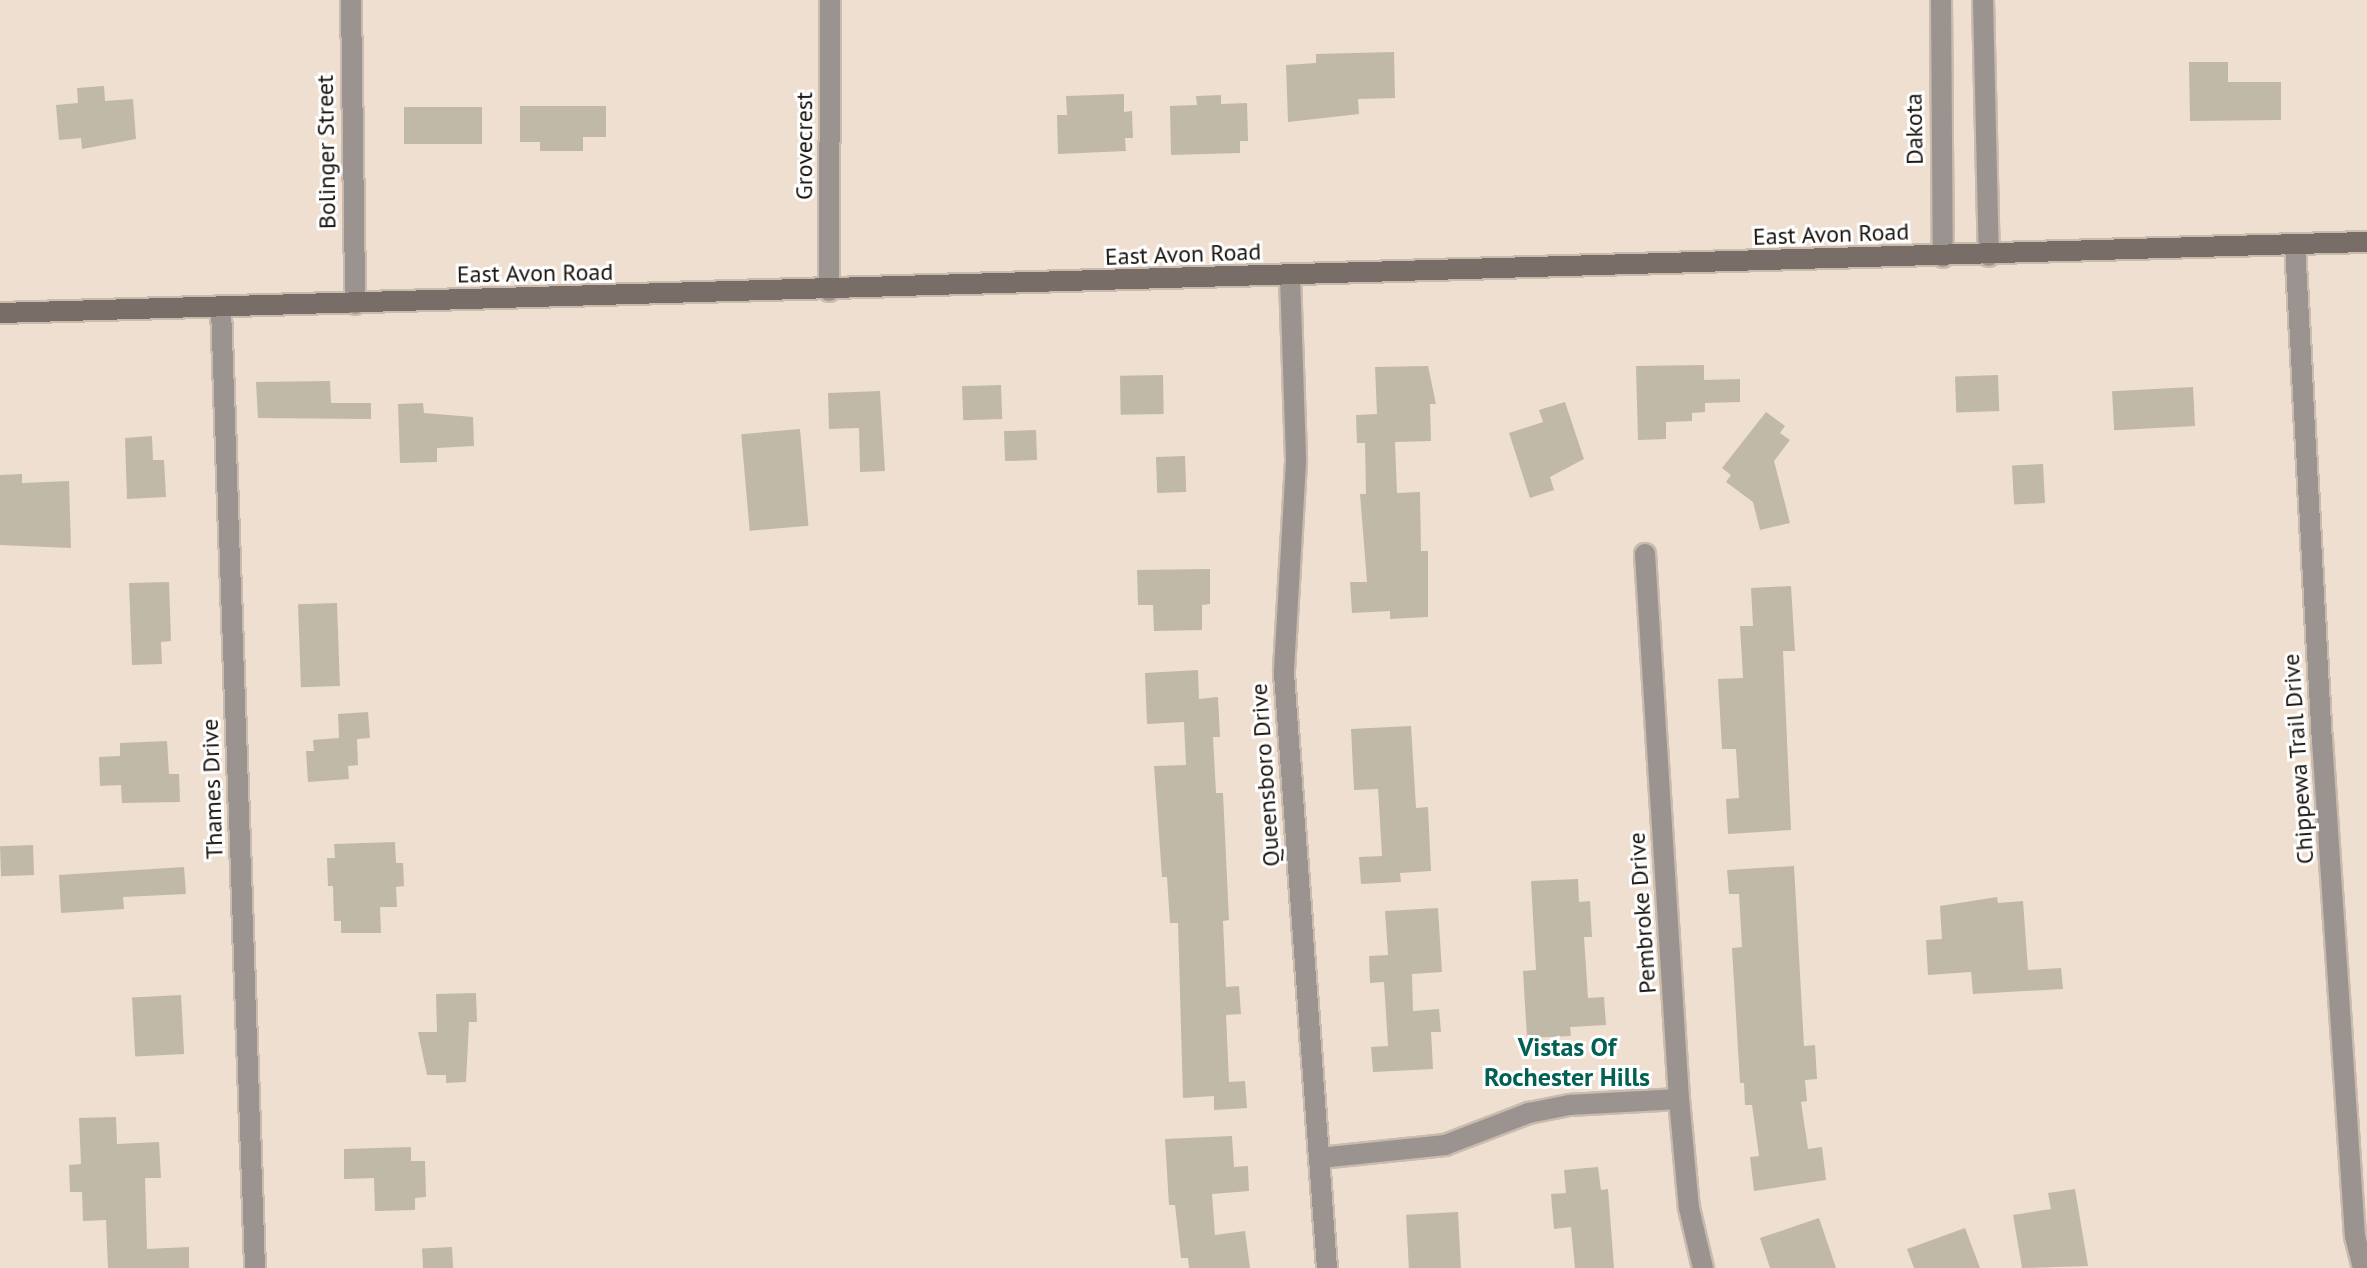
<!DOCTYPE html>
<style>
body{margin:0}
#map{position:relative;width:2367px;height:1268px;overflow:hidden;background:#efdfd1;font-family:"PT Sans",sans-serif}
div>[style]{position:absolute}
.building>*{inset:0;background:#c0b9a7;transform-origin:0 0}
.roads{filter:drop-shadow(2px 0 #c9bbae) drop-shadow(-2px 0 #c9bbae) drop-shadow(0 2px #c9bbae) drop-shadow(0 -2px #c9bbae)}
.street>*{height:20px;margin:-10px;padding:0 10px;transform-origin:10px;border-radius:10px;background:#9b938f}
.secondary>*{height:20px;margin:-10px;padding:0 10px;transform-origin:10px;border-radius:10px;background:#796d68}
span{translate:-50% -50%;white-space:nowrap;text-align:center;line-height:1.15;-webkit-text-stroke:6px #fff;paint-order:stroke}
.street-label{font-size:24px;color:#1a1510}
.neighbourhood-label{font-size:26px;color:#036153;font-weight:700}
</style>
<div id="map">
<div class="building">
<i style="clip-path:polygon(1394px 52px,1395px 98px,1358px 99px,1359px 114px,1288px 122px,1286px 65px,1316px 63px,1316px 54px)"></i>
<i style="clip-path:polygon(2189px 62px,2228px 62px,2228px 82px,2281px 82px,2281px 120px,2190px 121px)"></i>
<i style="clip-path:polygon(104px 86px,105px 101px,133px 99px,136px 139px,82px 149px,81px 138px,59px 140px,56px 105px,78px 103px,77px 88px)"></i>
<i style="clip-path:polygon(1124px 94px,1124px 112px,1132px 111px,1133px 138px,1125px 138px,1126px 151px,1058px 154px,1057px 115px,1067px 115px,1066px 96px)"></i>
<i style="clip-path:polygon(1221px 95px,1221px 104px,1247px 103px,1248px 141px,1240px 141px,1240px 153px,1171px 155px,1170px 106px,1197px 105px,1196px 96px)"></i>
<i style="clip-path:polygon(520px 106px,606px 106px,606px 137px,583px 137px,583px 151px,540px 151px,540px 142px,520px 142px)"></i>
<i style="left:404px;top:107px;width:78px;height:37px"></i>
<i style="clip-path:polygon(1704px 365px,1704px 380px,1740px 379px,1740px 402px,1705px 403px,1705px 412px,1692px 413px,1692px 421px,1666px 422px,1666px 439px,1638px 440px,1636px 366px)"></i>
<i style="clip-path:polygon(1428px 366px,1436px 404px,1430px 404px,1431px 441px,1395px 442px,1397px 493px,1420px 492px,1421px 551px,1428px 551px,1428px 617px,1390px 619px,1390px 611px,1352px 613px,1350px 582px,1367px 582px,1360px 494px,1366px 494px,1365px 443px,1357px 443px,1356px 415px,1377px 414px,1375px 367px)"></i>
<i style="left:1163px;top:375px;width:39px;height:43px;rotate:89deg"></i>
<i style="left:1998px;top:375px;width:36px;height:43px;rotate:88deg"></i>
<i style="clip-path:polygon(330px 381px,331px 403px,371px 403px,371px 419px,258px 418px,256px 382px)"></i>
<i style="left:1001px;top:385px;width:34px;height:39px;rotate:88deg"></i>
<i style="left:2193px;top:387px;width:39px;height:81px;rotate:87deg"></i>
<i style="clip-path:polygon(880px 391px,885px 471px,860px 472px,859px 428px,829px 429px,828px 393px)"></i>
<i style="clip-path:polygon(1565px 402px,1584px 459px,1550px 477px,1554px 490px,1530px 498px,1509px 433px,1543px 422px,1539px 410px)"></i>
<i style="clip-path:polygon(423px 403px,424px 413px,473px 417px,474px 446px,437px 448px,437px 462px,400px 463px,398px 404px)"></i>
<i style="clip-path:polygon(1766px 412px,1785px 426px,1780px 433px,1790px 440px,1774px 461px,1790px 523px,1760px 530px,1753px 502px,1726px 482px,1731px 475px,1722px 468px)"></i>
<i style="left:800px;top:429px;width:97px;height:59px;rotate:85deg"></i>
<i style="left:1036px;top:430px;width:30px;height:32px;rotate:88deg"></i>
<i style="clip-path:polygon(152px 436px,153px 460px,164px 460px,166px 497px,127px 499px,125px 438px)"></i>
<i style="left:1185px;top:456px;width:36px;height:29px;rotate:88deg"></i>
<i style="left:2043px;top:464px;width:39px;height:31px;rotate:87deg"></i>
<i style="clip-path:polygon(22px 474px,22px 483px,69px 481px,71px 548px,0 545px,0 475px)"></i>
<i style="clip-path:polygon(1210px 569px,1210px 604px,1202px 605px,1202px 630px,1154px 631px,1153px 605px,1138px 605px,1137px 570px)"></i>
<i style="clip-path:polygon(169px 582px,171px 641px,161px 642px,162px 664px,132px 665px,129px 583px)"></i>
<i style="clip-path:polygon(1791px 586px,1795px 651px,1783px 651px,1791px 830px,1728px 834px,1726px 799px,1739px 798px,1736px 749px,1722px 749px,1718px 679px,1743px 678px,1740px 626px,1753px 626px,1751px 588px)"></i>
<i style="left:337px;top:603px;width:83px;height:39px;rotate:88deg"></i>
<i style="clip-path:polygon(1198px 670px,1199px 699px,1218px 697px,1220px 737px,1213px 737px,1216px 793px,1223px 793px,1229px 920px,1223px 921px,1226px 987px,1239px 986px,1241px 1014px,1226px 1015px,1229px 1082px,1245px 1081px,1247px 1108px,1214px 1110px,1214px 1096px,1183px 1098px,1178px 923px,1170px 923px,1167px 877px,1162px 877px,1154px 766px,1186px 765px,1184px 722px,1147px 724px,1145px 673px)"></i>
<i style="clip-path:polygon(368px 712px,370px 738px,357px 739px,358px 765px,348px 766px,349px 779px,308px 782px,306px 751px,314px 751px,313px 740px,339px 738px,338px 714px)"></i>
<i style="clip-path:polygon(1411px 726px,1416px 808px,1428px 807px,1431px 871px,1400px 873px,1401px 882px,1361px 884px,1359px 857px,1382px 856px,1378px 789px,1354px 790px,1351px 729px)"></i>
<i style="clip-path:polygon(167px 741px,169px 774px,179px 774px,180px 802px,122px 803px,121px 785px,100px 786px,99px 757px,120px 756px,120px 743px)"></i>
<i style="clip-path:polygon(395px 842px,396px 863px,403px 863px,404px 886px,396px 887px,397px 907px,380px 907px,381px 933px,341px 933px,341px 921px,334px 921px,333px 886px,328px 886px,327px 858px,335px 858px,334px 844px)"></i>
<i style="left:33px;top:845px;width:30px;height:33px;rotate:88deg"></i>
<i style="clip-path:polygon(1794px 866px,1804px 1046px,1815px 1045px,1817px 1079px,1805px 1080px,1807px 1101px,1801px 1102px,1808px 1149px,1822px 1147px,1826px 1180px,1754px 1191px,1750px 1157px,1759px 1156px,1752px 1105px,1745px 1105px,1744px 1083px,1740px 1083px,1732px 948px,1742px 947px,1739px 894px,1729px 894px,1727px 870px)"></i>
<i style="clip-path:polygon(184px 867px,186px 894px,123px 897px,124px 909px,61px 913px,59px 875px)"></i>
<i style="clip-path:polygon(1578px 879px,1579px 902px,1590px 901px,1592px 937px,1584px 937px,1588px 998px,1604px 997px,1606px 1025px,1570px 1027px,1571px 1036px,1527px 1038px,1523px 971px,1536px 970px,1531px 881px)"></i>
<i style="clip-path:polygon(1997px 897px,1998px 903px,2023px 901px,2028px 970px,2061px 968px,2063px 989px,1973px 994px,1971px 972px,1928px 975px,1926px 940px,1942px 939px,1940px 906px)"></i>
<i style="clip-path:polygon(1438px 908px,1442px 972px,1412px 974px,1413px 1011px,1439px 1009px,1441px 1032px,1431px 1032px,1433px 1069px,1373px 1072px,1371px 1047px,1388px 1046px,1384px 982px,1370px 983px,1369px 956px,1388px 955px,1385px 911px)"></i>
<i style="clip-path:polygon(476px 993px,477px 1022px,469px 1022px,466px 1082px,446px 1083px,446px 1075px,427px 1075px,418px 1032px,437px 1032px,436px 994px)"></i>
<i style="left:181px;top:995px;width:59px;height:49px;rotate:87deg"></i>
<i style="clip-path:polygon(116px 1117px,117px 1144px,159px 1142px,161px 1178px,145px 1178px,147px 1249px,189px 1247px,189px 1268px,108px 1268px,106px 1220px,83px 1221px,82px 1192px,70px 1192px,69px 1165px,81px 1164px,79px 1118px)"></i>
<i style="clip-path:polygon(1232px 1136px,1234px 1167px,1248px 1166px,1249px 1191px,1212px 1194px,1215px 1235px,1245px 1231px,1250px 1268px,1189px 1268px,1188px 1258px,1181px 1258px,1175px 1205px,1169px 1205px,1165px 1139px)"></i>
<i style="clip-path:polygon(411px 1147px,411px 1161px,425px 1161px,426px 1197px,415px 1198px,415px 1210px,375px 1211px,374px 1178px,344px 1179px,344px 1149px)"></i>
<i style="clip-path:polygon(1598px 1167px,1601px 1190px,1608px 1189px,1614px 1268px,1575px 1268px,1571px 1227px,1554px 1229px,1551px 1194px,1566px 1193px,1564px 1170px)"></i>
<i style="clip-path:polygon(2075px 1189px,2088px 1266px,2022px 1268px,2013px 1215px,2051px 1209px,2048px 1193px)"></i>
<i style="left:1458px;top:1212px;width:56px;height:52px;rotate:87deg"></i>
<i style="clip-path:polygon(1819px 1218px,1836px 1268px,1770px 1268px,1760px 1238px)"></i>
<i style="clip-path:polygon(1965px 1228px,1980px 1268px,1914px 1268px,1907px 1249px)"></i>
<i style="left:452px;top:1247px;width:21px;height:30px;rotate:87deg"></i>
</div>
<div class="roads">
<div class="street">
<i style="left:351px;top:0;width:304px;rotate:89.2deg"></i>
<i style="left:1941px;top:0;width:257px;rotate:89.6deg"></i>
<i style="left:1983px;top:0;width:256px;rotate:88.7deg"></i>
<i style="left:2295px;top:245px;width:496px;rotate:86.9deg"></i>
<i style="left:2322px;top:740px;width:497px;rotate:86.2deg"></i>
<i style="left:2355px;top:1236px;width:33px;rotate:76deg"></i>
<i style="left:1290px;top:277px;width:185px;rotate:88.1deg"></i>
<i style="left:1296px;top:462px;width:211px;rotate:93.3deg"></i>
<i style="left:1284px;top:673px;width:597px;rotate:85.87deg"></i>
<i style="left:829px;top:291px;width:291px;rotate:-89.8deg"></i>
<i style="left:221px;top:308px;width:961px;rotate:87.97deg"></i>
<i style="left:1645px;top:554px;width:546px;rotate:86.43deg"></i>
<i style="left:1679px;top:1099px;width:109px;rotate:84.8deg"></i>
<i style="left:1689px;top:1208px;width:62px;rotate:76.9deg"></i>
<i style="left:1320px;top:1158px;width:126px;rotate:-5.9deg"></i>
<i style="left:1445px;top:1145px;width:90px;rotate:-20.9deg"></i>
<i style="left:1529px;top:1113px;width:41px;rotate:-11.3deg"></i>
<i style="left:1569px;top:1105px;width:110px;rotate:-3.1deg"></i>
</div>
<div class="secondary">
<i style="left:0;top:313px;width:2368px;rotate:-1.72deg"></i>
</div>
</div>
<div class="street-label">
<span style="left:1914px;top:129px;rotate:-91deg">Dakota</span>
<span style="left:804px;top:146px;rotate:-90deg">Grovecrest</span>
<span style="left:326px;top:152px;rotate:-91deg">Bolinger Street</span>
<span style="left:1831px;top:234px;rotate:-2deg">East Avon Road</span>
<span style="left:1183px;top:254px;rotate:-2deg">East Avon Road</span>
<span style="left:535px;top:273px;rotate:-1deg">East Avon Road</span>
<span style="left:2298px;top:759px;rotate:-94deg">Chippewa Trail Drive</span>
<span style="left:1265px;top:775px;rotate:-94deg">Queensboro Drive</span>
<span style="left:212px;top:789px;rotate:-92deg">Thames Drive</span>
<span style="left:1642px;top:913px;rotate:-94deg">Pembroke Drive</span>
</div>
<div class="neighbourhood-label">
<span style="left:1567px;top:1062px">Vistas Of<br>Rochester Hills</span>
</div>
</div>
